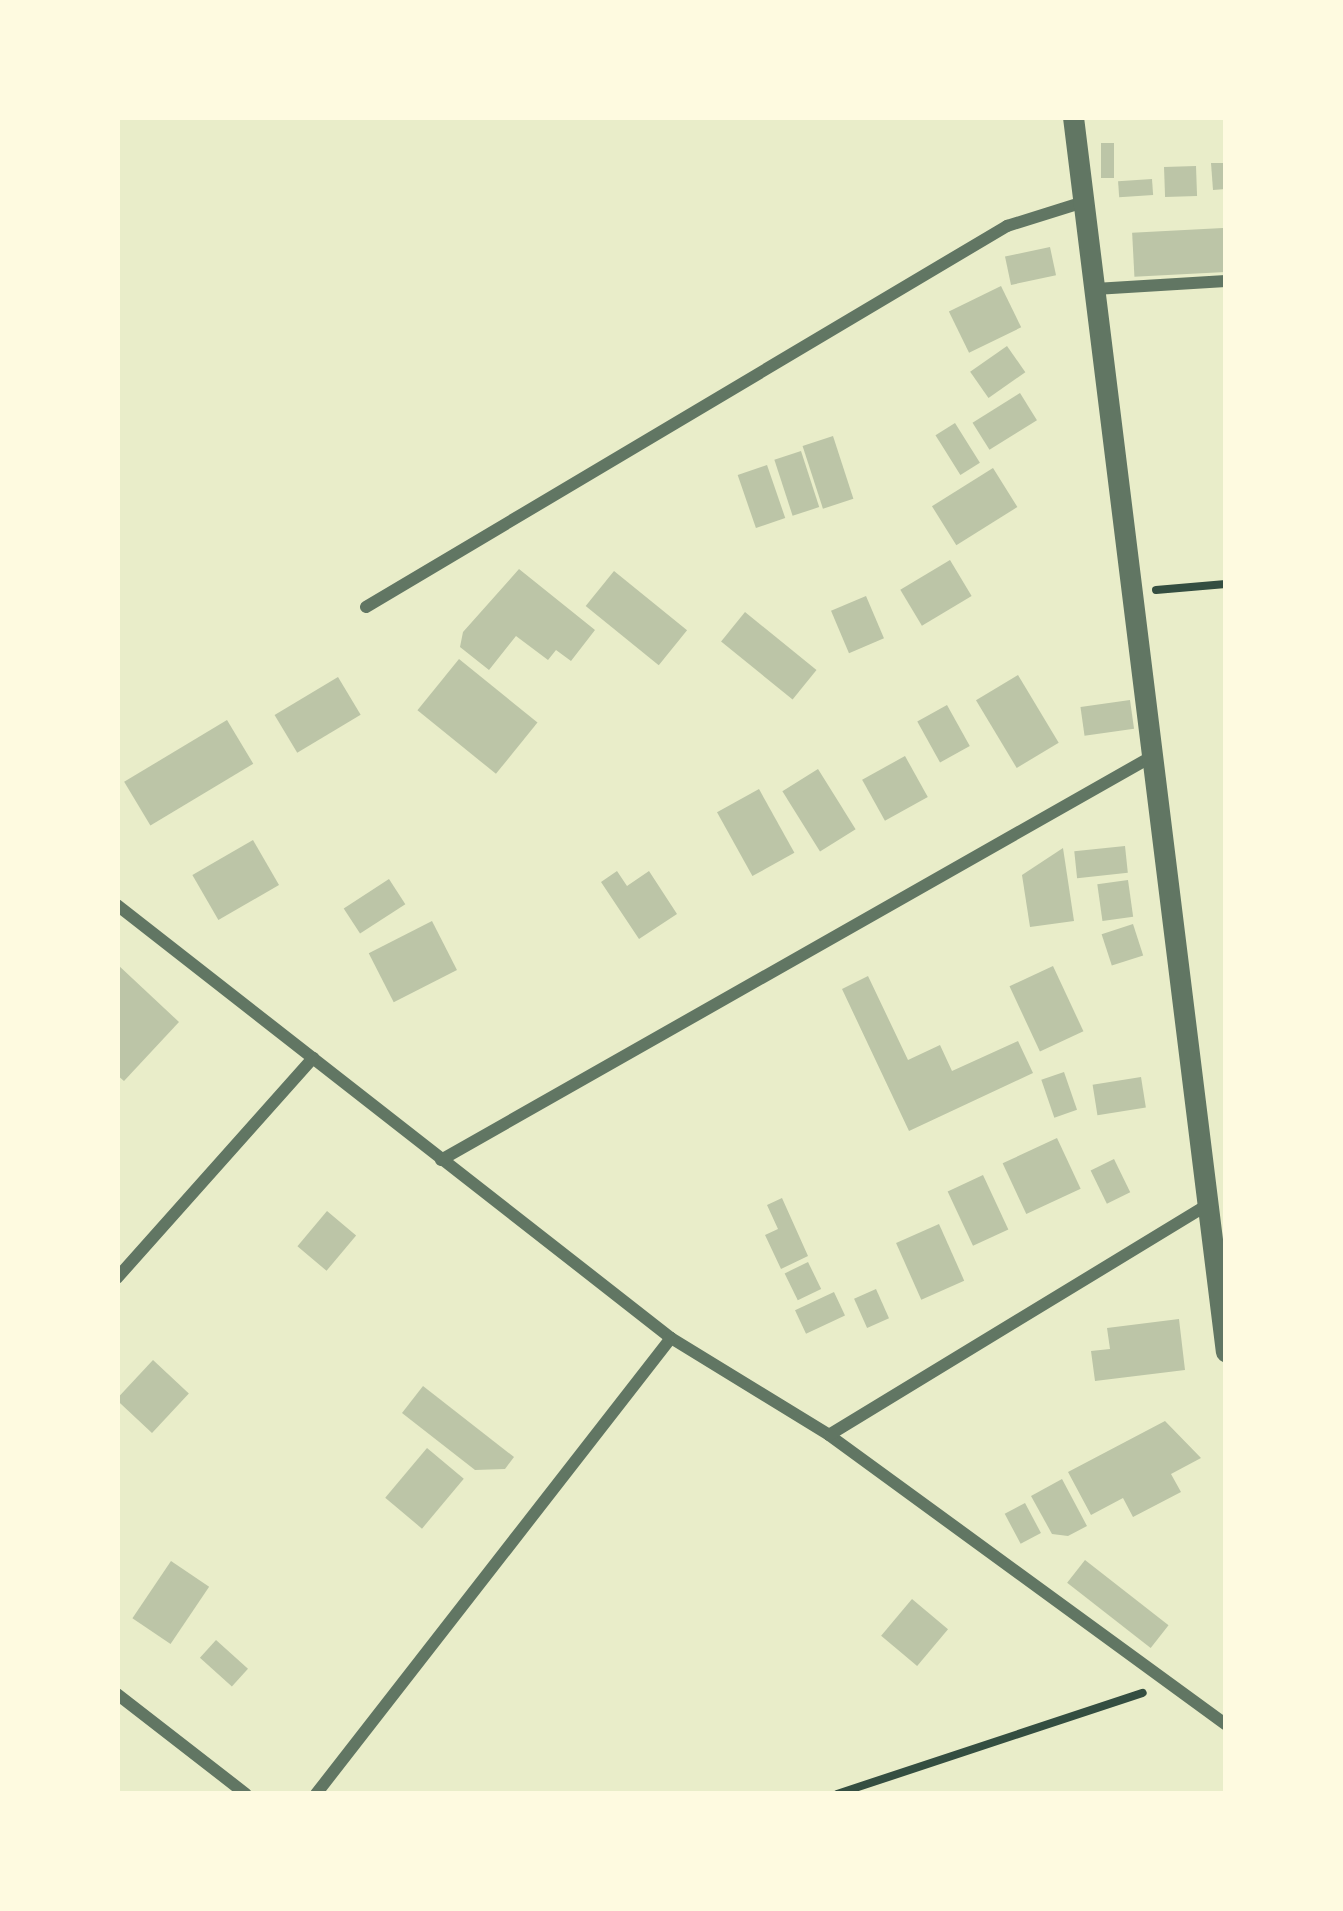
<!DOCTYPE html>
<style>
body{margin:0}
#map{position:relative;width:1343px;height:1911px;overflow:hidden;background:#e9edc9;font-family:"Times New Roman",serif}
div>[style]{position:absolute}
.building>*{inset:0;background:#bcc5a7;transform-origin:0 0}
.path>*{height:8px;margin:-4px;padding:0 4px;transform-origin:4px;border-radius:4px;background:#344e41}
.minor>*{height:12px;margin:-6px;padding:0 6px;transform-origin:6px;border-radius:6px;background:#617663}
.tertiary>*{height:21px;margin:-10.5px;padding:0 10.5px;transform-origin:10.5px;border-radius:10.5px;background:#617663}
span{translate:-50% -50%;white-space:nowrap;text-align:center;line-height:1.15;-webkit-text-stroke:9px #fefae0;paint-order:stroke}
.frame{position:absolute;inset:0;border:120px solid #fefae0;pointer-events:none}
</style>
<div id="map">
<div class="building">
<i style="left:1101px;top:143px;width:13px;height:35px"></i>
<i style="clip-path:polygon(1211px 163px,1226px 163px,1226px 189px,1213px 190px)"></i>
<i style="left:1196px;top:166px;width:30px;height:32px;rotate:88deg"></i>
<i style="left:1152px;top:179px;width:16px;height:34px;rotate:86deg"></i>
<i style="left:1223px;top:228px;width:44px;height:91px;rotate:87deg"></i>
<i style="left:1050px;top:247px;width:29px;height:46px;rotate:78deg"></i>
<i style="left:1001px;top:286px;width:46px;height:58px;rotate:64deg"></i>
<i style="left:1007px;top:346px;width:32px;height:45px;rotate:55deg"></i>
<i style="left:1020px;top:393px;width:32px;height:56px;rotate:58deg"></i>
<i style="left:955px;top:423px;width:47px;height:23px;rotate:58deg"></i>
<i style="left:833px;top:436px;width:66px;height:32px;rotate:72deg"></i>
<i style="left:801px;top:451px;width:59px;height:28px;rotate:72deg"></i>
<i style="left:767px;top:465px;width:56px;height:31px;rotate:71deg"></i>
<i style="left:993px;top:468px;width:46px;height:72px;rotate:58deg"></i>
<i style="left:950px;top:560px;width:42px;height:58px;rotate:59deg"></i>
<i style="clip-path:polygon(519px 569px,595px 630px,571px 661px,556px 650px,548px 660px,516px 636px,489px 670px,460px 647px,463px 632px)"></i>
<i style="left:614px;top:571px;width:94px;height:45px;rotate:39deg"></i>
<i style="left:866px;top:596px;width:46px;height:38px;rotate:67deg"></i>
<i style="left:745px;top:612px;width:92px;height:38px;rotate:39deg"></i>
<i style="left:459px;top:659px;width:101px;height:66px;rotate:39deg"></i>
<i style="left:1018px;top:675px;width:79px;height:49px;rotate:59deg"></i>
<i style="left:338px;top:677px;width:44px;height:74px;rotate:59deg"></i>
<i style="left:1130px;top:700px;width:29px;height:50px;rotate:82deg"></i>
<i style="left:947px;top:705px;width:47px;height:34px;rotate:61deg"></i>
<i style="left:227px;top:720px;width:51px;height:120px;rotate:59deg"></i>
<i style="left:905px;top:756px;width:47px;height:49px;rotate:61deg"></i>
<i style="left:818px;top:769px;width:71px;height:42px;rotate:58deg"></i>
<i style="left:759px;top:789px;width:73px;height:48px;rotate:61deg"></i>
<i style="left:253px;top:840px;width:52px;height:70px;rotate:60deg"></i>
<i style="left:1125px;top:846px;width:27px;height:51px;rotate:84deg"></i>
<i style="clip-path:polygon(1063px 848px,1074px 921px,1030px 927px,1022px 875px)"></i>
<i style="clip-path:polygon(617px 871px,627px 886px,649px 871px,677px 914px,639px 939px,601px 882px)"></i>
<i style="left:389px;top:879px;width:30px;height:54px;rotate:57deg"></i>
<i style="left:1128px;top:880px;width:37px;height:31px;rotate:82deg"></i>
<i style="left:432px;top:921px;width:55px;height:71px;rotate:63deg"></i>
<i style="left:1133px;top:924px;width:33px;height:33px;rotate:72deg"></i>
<i style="clip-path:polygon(117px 964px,179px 1022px,124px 1081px,117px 1075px)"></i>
<i style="left:1053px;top:966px;width:72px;height:48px;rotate:65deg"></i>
<i style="clip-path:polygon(868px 976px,908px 1060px,940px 1045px,952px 1071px,1018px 1041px,1033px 1073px,909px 1131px,842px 989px)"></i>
<i style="left:1064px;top:1072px;width:40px;height:24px;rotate:71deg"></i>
<i style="left:1141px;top:1077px;width:31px;height:49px;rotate:81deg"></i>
<i style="left:1057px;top:1138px;width:56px;height:60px;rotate:65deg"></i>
<i style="left:1114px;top:1159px;width:37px;height:26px;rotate:64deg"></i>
<i style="left:983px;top:1175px;width:60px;height:39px;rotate:65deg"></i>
<i style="clip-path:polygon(782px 1198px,808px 1256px,781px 1269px,765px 1235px,778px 1229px,767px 1205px)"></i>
<i style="left:327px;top:1211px;width:38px;height:46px;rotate:40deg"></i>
<i style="left:939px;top:1224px;width:62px;height:47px;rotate:66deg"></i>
<i style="left:808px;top:1262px;width:30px;height:26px;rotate:64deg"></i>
<i style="left:876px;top:1289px;width:32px;height:24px;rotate:66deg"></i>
<i style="left:834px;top:1292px;width:26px;height:43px;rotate:65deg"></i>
<i style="clip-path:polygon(1179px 1319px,1185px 1370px,1095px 1381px,1091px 1351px,1110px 1349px,1107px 1328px)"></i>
<i style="left:153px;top:1360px;width:49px;height:54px;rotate:43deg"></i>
<i style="clip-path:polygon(423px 1386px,514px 1457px,505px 1469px,475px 1470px,402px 1413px)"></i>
<i style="clip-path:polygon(1165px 1421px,1201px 1458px,1171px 1474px,1181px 1492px,1133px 1517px,1123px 1498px,1091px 1515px,1068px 1472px)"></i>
<i style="left:427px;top:1448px;width:48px;height:65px;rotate:40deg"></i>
<i style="clip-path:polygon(1062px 1479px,1087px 1526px,1068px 1536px,1052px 1534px,1031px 1496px)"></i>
<i style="left:1025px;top:1503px;width:34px;height:23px;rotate:62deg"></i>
<i style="left:1085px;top:1560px;width:106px;height:29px;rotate:38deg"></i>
<i style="left:171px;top:1561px;width:46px;height:69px;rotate:34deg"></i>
<i style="left:912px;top:1599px;width:47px;height:48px;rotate:40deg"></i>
<i style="left:216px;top:1640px;width:43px;height:24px;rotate:42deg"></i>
</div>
<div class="path">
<i style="left:1156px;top:590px;width:70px;rotate:-4.9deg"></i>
<i style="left:837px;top:1794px;width:322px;rotate:-18.3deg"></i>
</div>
<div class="minor">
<i style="left:1095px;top:289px;width:131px;rotate:-3.5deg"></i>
<i style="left:366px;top:607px;width:746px;rotate:-30.73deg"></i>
<i style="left:1007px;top:226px;width:77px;rotate:-17.3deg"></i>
<i style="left:117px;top:905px;width:703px;rotate:38.01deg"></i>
<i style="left:671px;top:1338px;width:185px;rotate:31.5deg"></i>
<i style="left:829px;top:1435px;width:491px;rotate:36.1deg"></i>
<i style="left:441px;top:1160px;width:816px;rotate:-29.58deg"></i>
<i style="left:117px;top:1278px;width:295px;rotate:-48.3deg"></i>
<i style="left:829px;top:1435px;width:440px;rotate:-31.3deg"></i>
<i style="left:117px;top:1694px;width:163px;rotate:37.8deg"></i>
<i style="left:316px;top:1794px;width:578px;rotate:-52.1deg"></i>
</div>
<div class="tertiary">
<i style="left:1073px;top:117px;width:1244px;rotate:82.94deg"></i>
</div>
<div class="frame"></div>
</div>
